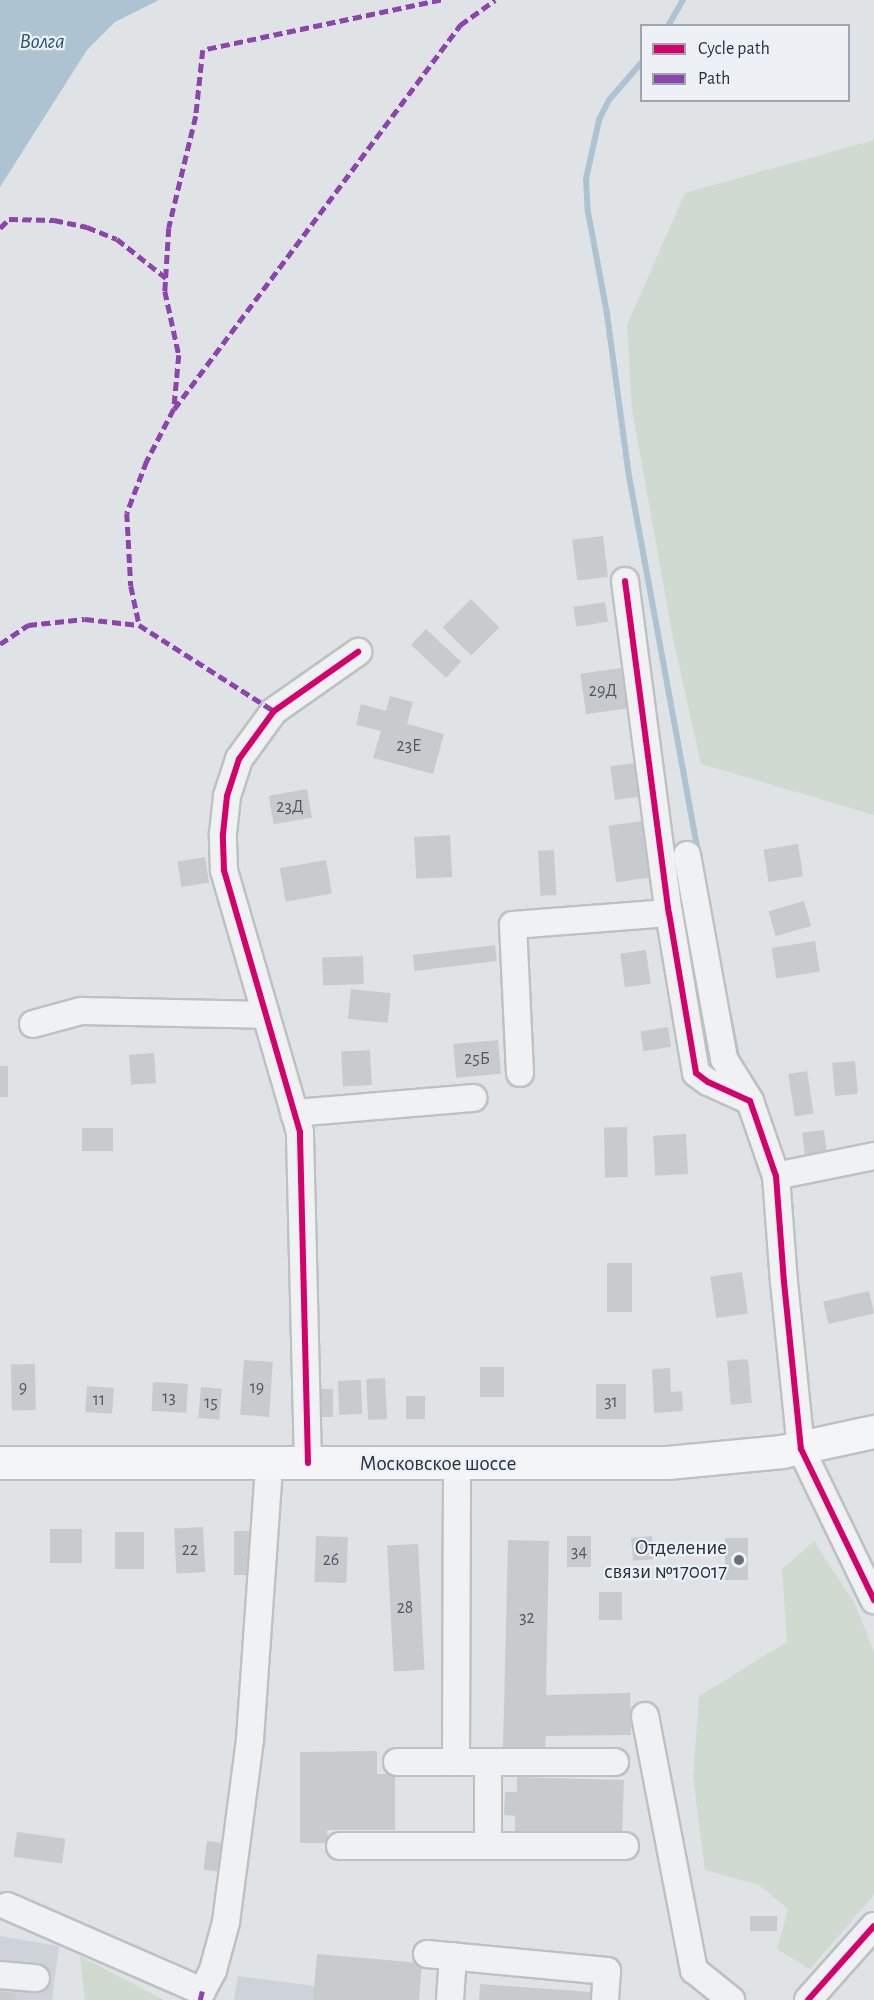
<!DOCTYPE html>
<meta charset="utf-8">
<style>
body{margin:0}
#map{position:relative;width:874px;height:2000px;overflow:hidden;background:#e0e3e6;font-family:"Alegreya Sans",sans-serif}
div>[style]{position:absolute}
.built>*{inset:0;background:#ced3d9}
.green>*{inset:0;background:#d1dad0}
.water>*{inset:0;background:#adc3d2}
.stream>*{height:6px;margin:-3px;padding:0 3px;transform-origin:3px;border-radius:3px;background:#adc3d2}
.building>*{inset:0;background:#c8cbce;transform-origin:0 0}
.roads{filter:drop-shadow(2px 0 #bec1c4) drop-shadow(-2px 0 #bec1c4) drop-shadow(0 2px #bec1c4) drop-shadow(0 -2px #bec1c4)}
.minor>*{height:26px;margin:-13px;padding:0 13px;transform-origin:13px;border-radius:13px;background:#eff1f2}
.major>*{height:32px;margin:-16px;padding:0 16px;transform-origin:16px;border-radius:16px;background:#f4f5f6}
.quiet>*{height:4.5px;margin-top:-2.25px;transform-origin:0;background:repeating-linear-gradient(90deg,#8e44ad 0 9px,transparent 0 13.5px)}
.cycleway>*{height:6px;margin:-3px;padding:0 3px;transform-origin:3px;border-radius:3px;background:#d6006c}
.dots>*{width:16px;height:16px;translate:-50% -50%;box-sizing:border-box;border:3px solid #edf1f5;border-radius:50%}
span{translate:-50% -50%;white-space:nowrap;text-align:center;line-height:1.15;-webkit-text-stroke:4.5px #edf1f5;paint-order:stroke}
.number-label{font-size:18px;color:#505964}
.number-label span{-webkit-text-stroke-width:0}
.street-label{font-size:21px;color:#27323f}
.poi-label{font-size:21px;color:#27323f}
.right{translate:-100% -50%;text-align:right}
.water-label{font-size:22px;color:#305573;font-style:italic}
.legend{position:absolute;left:640px;top:24px;width:210px;height:78px;box-sizing:border-box;background:#edf1f5;border:2px solid #9ea5ac;margin:0;padding:8px 10px;list-style:none;font-size:18px;color:#27323f}
.legend li{display:flex;align-items:center;gap:12px;height:30px}
.legend b{width:30px;border:2px solid #9ea5ac}
</style>
<div id="map">
<div class="built">
<i style="clip-path:polygon(0 1936px,59px 1946px,52px 2000px,0 2000px)"></i>
<i style="clip-path:polygon(238px 1976px,421px 2000px,234px 2000px)"></i>
</div>
<div class="green">
<i style="clip-path:polygon(874px 140px,874px 815px,701px 764px,673px 638px,632px 410px,627px 325px,685px 193px)"></i>
<i style="clip-path:polygon(814px 1541px,855px 1604px,874px 1652px,874px 1895px,810px 1969px,777px 1949px,788px 1909px,759px 1885px,705px 1870px,693px 1777px,699px 1696px,787px 1642px,782px 1569px)"></i>
<i style="clip-path:polygon(80px 1956px,164px 2000px,85px 2000px)"></i>
</div>
<div class="water">
<i style="clip-path:polygon(0 0,159px 0,115px 22px,87px 50px,0 187px)"></i>
</div>
<div class="stream">
<i style="left:668px;top:26px;width:30px;rotate:-60deg"></i>
<i style="left:642px;top:62px;width:50px;rotate:131deg"></i>
<i style="left:609px;top:100px;width:22px;rotate:117deg"></i>
<i style="left:599px;top:120px;width:60px;rotate:102.4deg"></i>
<i style="left:586px;top:179px;width:33px;rotate:87deg"></i>
<i style="left:588px;top:212px;width:104px;rotate:79.4deg"></i>
<i style="left:607px;top:314px;width:163px;rotate:82.3deg"></i>
<i style="left:629px;top:476px;width:386px;rotate:79.6deg"></i>
<i style="left:729px;top:1016px;width:47px;rotate:78.9deg"></i>
</div>
<div class="building">
<i style="left:603px;top:536px;width:41px;height:31px;rotate:83deg"></i>
<i style="left:471px;top:599px;width:40px;height:40px;rotate:45deg"></i>
<i style="left:605px;top:602px;width:20px;height:32px;rotate:81deg"></i>
<i style="left:426px;top:629px;width:48px;height:22px;rotate:43deg"></i>
<i style="left:621px;top:668px;width:41px;height:41px;rotate:82deg"></i>
<i style="clip-path:polygon(390px 696px,413px 702px,407px 724px,444px 734px,433px 774px,373px 758px,381px 731px,356px 725px,361px 704px,386px 711px)"></i>
<i style="left:634px;top:763px;width:34px;height:24px;rotate:82deg"></i>
<i style="left:307px;top:789px;width:29px;height:39px;rotate:80deg"></i>
<i style="left:642px;top:821px;width:57px;height:34px;rotate:82deg"></i>
<i style="left:450px;top:835px;width:42px;height:36px;rotate:87deg"></i>
<i style="left:798px;top:844px;width:33px;height:35px;rotate:81deg"></i>
<i style="left:554px;top:850px;width:45px;height:16px;rotate:87deg"></i>
<i style="left:205px;top:857px;width:26px;height:28px;rotate:81deg"></i>
<i style="left:326px;top:860px;width:34px;height:47px;rotate:80deg"></i>
<i style="left:804px;top:901px;width:26px;height:37px;rotate:74deg"></i>
<i style="left:815px;top:941px;width:31px;height:44px;rotate:81deg"></i>
<i style="left:495px;top:945px;width:16px;height:83px;rotate:83deg"></i>
<i style="left:646px;top:950px;width:34px;height:26px;rotate:82deg"></i>
<i style="left:363px;top:956px;width:28px;height:41px;rotate:88deg"></i>
<i style="left:351px;top:989px;width:40px;height:30px;rotate:6deg"></i>
<i style="left:668px;top:1027px;width:20px;height:28px;rotate:81deg"></i>
<i style="left:498px;top:1040px;width:34px;height:45px;rotate:85deg"></i>
<i style="left:370px;top:1050px;width:35px;height:29px;rotate:87deg"></i>
<i style="left:154px;top:1053px;width:30px;height:25px;rotate:86deg"></i>
<i style="left:855px;top:1061px;width:33px;height:23px;rotate:85deg"></i>
<i style="left:0;top:1066px;width:8px;height:31px"></i>
<i style="left:807px;top:1071px;width:43px;height:19px;rotate:81deg"></i>
<i style="left:627px;top:1127px;width:50px;height:23px;rotate:89deg"></i>
<i style="left:82px;top:1128px;width:31px;height:23px"></i>
<i style="left:824px;top:1130px;width:23px;height:22px;rotate:83deg"></i>
<i style="left:686px;top:1134px;width:40px;height:33px;rotate:87deg"></i>
<i style="left:607px;top:1263px;width:25px;height:49px"></i>
<i style="left:742px;top:1272px;width:42px;height:32px;rotate:82deg"></i>
<i style="left:869px;top:1291px;width:23px;height:47px;rotate:77deg"></i>
<i style="left:748px;top:1359px;width:44px;height:21px;rotate:85deg"></i>
<i style="left:244px;top:1360px;width:29px;height:55px;rotate:4deg"></i>
<i style="left:35px;top:1364px;width:46px;height:24px;rotate:89deg"></i>
<i style="left:480px;top:1367px;width:24px;height:30px"></i>
<i style="clip-path:polygon(670px 1368px,671px 1392px,682px 1391px,683px 1411px,654px 1413px,652px 1369px)"></i>
<i style="left:385px;top:1378px;width:41px;height:19px;rotate:87deg"></i>
<i style="left:361px;top:1380px;width:34px;height:23px;rotate:88deg"></i>
<i style="left:153px;top:1382px;width:35px;height:29px;rotate:3deg"></i>
<i style="left:626px;top:1384px;width:35px;height:30px;rotate:90deg"></i>
<i style="left:87px;top:1386px;width:27px;height:26px;rotate:4deg"></i>
<i style="left:201px;top:1387px;width:21px;height:31px;rotate:5deg"></i>
<i style="left:318px;top:1389px;width:15px;height:28px"></i>
<i style="left:406px;top:1396px;width:19px;height:23px"></i>
<i style="left:203px;top:1527px;width:45px;height:29px;rotate:87deg"></i>
<i style="left:50px;top:1529px;width:32px;height:34px"></i>
<i style="left:234px;top:1531px;width:22px;height:44px"></i>
<i style="left:115px;top:1532px;width:29px;height:37px"></i>
<i style="left:316px;top:1536px;width:32px;height:46px;rotate:2deg"></i>
<i style="left:591px;top:1536px;width:31px;height:24px;rotate:90deg"></i>
<i style="left:652px;top:1536px;width:23px;height:21px;rotate:85deg"></i>
<i style="left:725px;top:1538px;width:23px;height:42px"></i>
<i style="clip-path:polygon(508px 1540px,549px 1541px,546px 1695px,630px 1693px,631px 1735px,546px 1736px,545px 1748px,503px 1747px)"></i>
<i style="left:418px;top:1544px;width:126px;height:31px;rotate:87deg"></i>
<i style="left:599px;top:1592px;width:23px;height:28px"></i>
<i style="clip-path:polygon(377px 1751px,377px 1774px,395px 1774px,395px 1830px,327px 1830px,328px 1843px,300px 1843px,300px 1752px)"></i>
<i style="clip-path:polygon(517px 1777px,624px 1780px,622px 1837px,515px 1834px,515px 1816px,504px 1815px,505px 1792px,517px 1792px)"></i>
<i style="left:17px;top:1832px;width:49px;height:25px;rotate:8deg"></i>
<i style="left:207px;top:1841px;width:23px;height:29px;rotate:7deg"></i>
<i style="left:777px;top:1916px;width:15px;height:27px;rotate:90deg"></i>
<i style="clip-path:polygon(317px 1954px,422px 1963px,419px 2000px,313px 2000px)"></i>
<i style="clip-path:polygon(480px 1984px,604px 1993px,604px 2000px,479px 2000px)"></i>
<i style="clip-path:polygon(0 1992px,16px 1994px,15px 2000px,0 2000px)"></i>
</div>
<div class="roads">
<div class="minor">
<i style="left:625px;top:581px;width:335px;rotate:82.5deg"></i>
<i style="left:669px;top:913px;width:162px;rotate:80.4deg"></i>
<i style="left:696px;top:1073px;width:15px;rotate:37deg"></i>
<i style="left:708px;top:1082px;width:46px;rotate:24.3deg"></i>
<i style="left:750px;top:1101px;width:79px;rotate:70.9deg"></i>
<i style="left:776px;top:1176px;width:106px;rotate:85.7deg"></i>
<i style="left:784px;top:1282px;width:168px;rotate:84.2deg"></i>
<i style="left:801px;top:1449px;width:168px;rotate:64.2deg"></i>
<i style="left:687px;top:855px;width:207px;rotate:79.7deg"></i>
<i style="left:724px;top:1059px;width:49px;rotate:58.2deg"></i>
<i style="left:33px;top:1024px;width:50px;rotate:-15.2deg"></i>
<i style="left:81px;top:1011px;width:185px;rotate:1.2deg"></i>
<i style="left:520px;top:1073px;width:148px;rotate:-92.7deg"></i>
<i style="left:513px;top:925px;width:156px;rotate:-4.4deg"></i>
<i style="left:294px;top:1113px;width:180px;rotate:-4.8deg"></i>
<i style="left:776px;top:1176px;width:100px;rotate:-11.5deg"></i>
<i style="left:308px;top:1463px;width:331px;rotate:-91.4deg"></i>
<i style="left:300px;top:1132px;width:273px;rotate:-106.2deg"></i>
<i style="left:224px;top:870px;width:36px;rotate:-92deg"></i>
<i style="left:223px;top:834px;width:38px;rotate:-84deg"></i>
<i style="left:227px;top:796px;width:39px;rotate:-72deg"></i>
<i style="left:239px;top:759px;width:59px;rotate:-53.9deg"></i>
<i style="left:274px;top:711px;width:103px;rotate:-35.1deg"></i>
<i style="left:645px;top:1716px;width:259px;rotate:79.1deg"></i>
<i style="left:694px;top:1970px;width:48px;rotate:39deg"></i>
<i style="left:397px;top:1762px;width:218px"></i>
<i style="left:456px;top:1762px;width:298px;rotate:-89.8deg"></i>
<i style="left:340px;top:1846px;width:285px"></i>
<i style="left:488px;top:1846px;width:84px;rotate:-90deg"></i>
<i style="left:7px;top:1906px;width:213px;rotate:23.6deg"></i>
<i style="left:202px;top:1991px;width:24px;rotate:-62deg"></i>
<i style="left:213px;top:1970px;width:50px;rotate:-74.8deg"></i>
<i style="left:226px;top:1922px;width:185px;rotate:-82.5deg"></i>
<i style="left:250px;top:1739px;width:276px;rotate:-86deg"></i>
<i style="left:427px;top:1954px;width:181px;rotate:5.4deg"></i>
<i style="left:607px;top:1971px;width:29px;rotate:94deg"></i>
<i style="left:0;top:1975px;width:36px;rotate:5deg"></i>
<i style="left:450px;top:2000px;width:44px;rotate:-86.1deg"></i>
<i style="left:808px;top:2000px;width:99px;rotate:-48.3deg"></i>
</div>
<div class="major">
<i style="left:0;top:1463px;width:668px"></i>
<i style="left:668px;top:1463px;width:115px;rotate:-5.5deg"></i>
<i style="left:782px;top:1452px;width:94px;rotate:-12.3deg"></i>
</div>
</div>
<div class="quiet">
<i style="left:441px;top:0;width:243px;rotate:168.1deg"></i>
<i style="left:203px;top:50px;width:66px;rotate:96.1deg"></i>
<i style="left:196px;top:116px;width:115px;rotate:103.6deg"></i>
<i style="left:169px;top:228px;width:63px;rotate:93.6deg"></i>
<i style="left:165px;top:291px;width:66px;rotate:77.7deg"></i>
<i style="left:179px;top:355px;width:54px;rotate:95.3deg"></i>
<i style="left:174px;top:409px;width:479px;rotate:-53.3deg"></i>
<i style="left:460px;top:25px;width:43px;rotate:-35.5deg"></i>
<i style="left:0;top:228px;width:13px;rotate:-45deg"></i>
<i style="left:9px;top:219px;width:45px;rotate:1.3deg"></i>
<i style="left:54px;top:220px;width:34px;rotate:12deg"></i>
<i style="left:87px;top:227px;width:32px;rotate:22deg"></i>
<i style="left:117px;top:239px;width:63px;rotate:38.5deg"></i>
<i style="left:174px;top:409px;width:59px;rotate:117.4deg"></i>
<i style="left:147px;top:461px;width:56px;rotate:111deg"></i>
<i style="left:127px;top:513px;width:73px;rotate:86.9deg"></i>
<i style="left:131px;top:586px;width:40px;rotate:78deg"></i>
<i style="left:139px;top:625px;width:160px;rotate:32.5deg"></i>
<i style="left:0;top:644px;width:34px;rotate:-34deg"></i>
<i style="left:28px;top:625px;width:57px;rotate:-6deg"></i>
<i style="left:85px;top:619px;width:54px;rotate:6.3deg"></i>
<i style="left:200px;top:2000px;width:9px;rotate:-77deg"></i>
</div>
<div class="cycleway">
<i style="left:625px;top:581px;width:335px;rotate:82.5deg"></i>
<i style="left:669px;top:913px;width:162px;rotate:80.4deg"></i>
<i style="left:696px;top:1073px;width:15px;rotate:37deg"></i>
<i style="left:708px;top:1082px;width:46px;rotate:24.3deg"></i>
<i style="left:750px;top:1101px;width:79px;rotate:70.9deg"></i>
<i style="left:776px;top:1176px;width:106px;rotate:85.7deg"></i>
<i style="left:784px;top:1282px;width:168px;rotate:84.2deg"></i>
<i style="left:801px;top:1449px;width:168px;rotate:64.2deg"></i>
<i style="left:308px;top:1463px;width:331px;rotate:-91.4deg"></i>
<i style="left:300px;top:1132px;width:273px;rotate:-106.2deg"></i>
<i style="left:224px;top:870px;width:36px;rotate:-92deg"></i>
<i style="left:223px;top:834px;width:38px;rotate:-84deg"></i>
<i style="left:227px;top:796px;width:39px;rotate:-72deg"></i>
<i style="left:239px;top:759px;width:59px;rotate:-53.9deg"></i>
<i style="left:274px;top:711px;width:103px;rotate:-35.1deg"></i>
<i style="left:808px;top:2000px;width:99px;rotate:-48.3deg"></i>
</div>
<div class="dots">
<i style="left:739px;top:1560px;background:#687079"></i>
</div>
<div class="number-label">
<span style="left:603px;top:691px">29Д</span>
<span style="left:409px;top:746px">23Е</span>
<span style="left:290px;top:807px">23Д</span>
<span style="left:477px;top:1059px">25Б</span>
<span style="left:23px;top:1388px">9</span>
<span style="left:257px;top:1388px">19</span>
<span style="left:169px;top:1398px">13</span>
<span style="left:99px;top:1400px">11</span>
<span style="left:611px;top:1402px">31</span>
<span style="left:211px;top:1403px">15</span>
<span style="left:190px;top:1550px">22</span>
<span style="left:579px;top:1552px">34</span>
<span style="left:331px;top:1560px">26</span>
<span style="left:405px;top:1608px">28</span>
<span style="left:527px;top:1618px">32</span>
</div>
<div class="street-label">
<span style="left:438px;top:1464px">Московское шоссе</span>
</div>
<div class="poi-label">
<span class="right" style="left:727px;top:1560px">Отделение<br>связи №170017</span>
</div>
<div class="water-label">
<span style="left:42px;top:42px">Волга</span>
</div>
<ul class="legend">
<li><b style="height:8px;background:#d6006c"></b>Cycle path</li>
<li><b style="height:8px;background:#8e44ad"></b>Path</li>
</ul>
</div>
